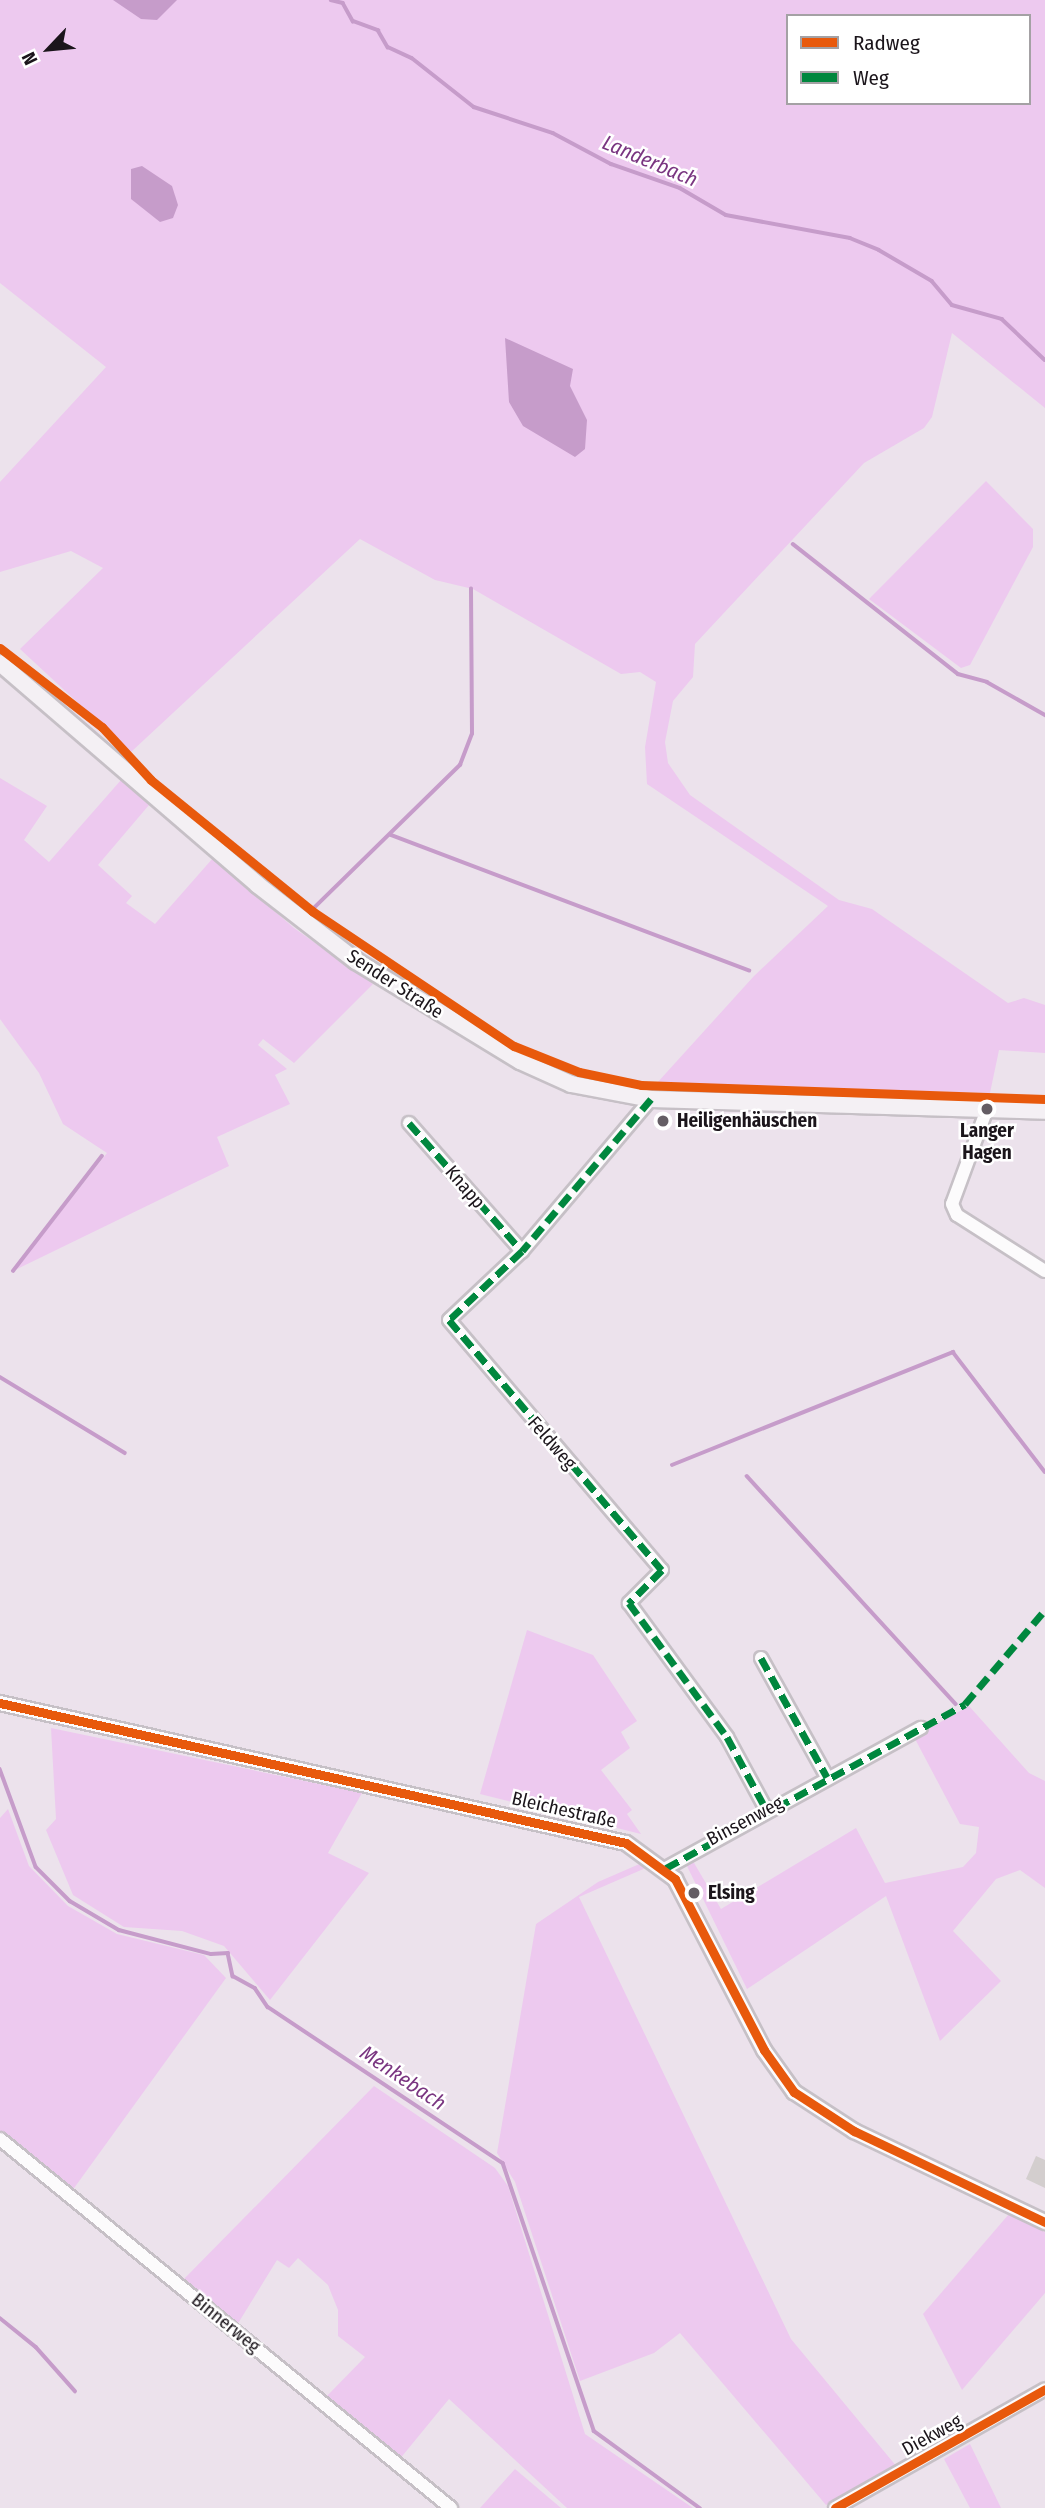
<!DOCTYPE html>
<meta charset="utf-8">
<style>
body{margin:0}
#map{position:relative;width:1045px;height:2508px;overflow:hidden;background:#ece2ec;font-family:"Fira Sans Condensed",sans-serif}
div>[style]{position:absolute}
.green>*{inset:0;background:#edc9ef}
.water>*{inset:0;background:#c69cca}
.stream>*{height:3.5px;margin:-1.75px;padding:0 1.75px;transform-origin:1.75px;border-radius:1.75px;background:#c69cca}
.building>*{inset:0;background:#d3cece}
.roads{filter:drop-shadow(2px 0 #c6c0c6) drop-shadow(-2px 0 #c6c0c6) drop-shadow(0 2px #c6c0c6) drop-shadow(0 -2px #c6c0c6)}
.minor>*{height:12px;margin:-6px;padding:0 6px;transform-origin:6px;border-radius:6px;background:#fcfbfc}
.tertiary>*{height:14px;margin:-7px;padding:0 7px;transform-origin:7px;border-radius:7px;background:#fcfbfc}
.secondary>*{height:16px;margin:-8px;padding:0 8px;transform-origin:8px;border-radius:8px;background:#f4f0f4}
.quiet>*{height:7px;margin-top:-3.5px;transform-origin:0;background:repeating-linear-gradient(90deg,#00873e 0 14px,transparent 0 21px)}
.cycleway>*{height:9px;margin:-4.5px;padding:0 4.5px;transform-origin:4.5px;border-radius:4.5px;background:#e8590c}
.dots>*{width:19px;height:19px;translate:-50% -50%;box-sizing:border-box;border:4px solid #fff;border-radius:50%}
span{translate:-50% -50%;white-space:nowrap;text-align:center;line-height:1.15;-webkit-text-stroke:5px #fff;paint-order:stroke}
.street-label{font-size:19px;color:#1b151b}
.poi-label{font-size:19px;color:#1b151b;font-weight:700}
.left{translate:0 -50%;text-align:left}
.water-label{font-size:21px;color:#7a3681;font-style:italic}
.legend{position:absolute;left:786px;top:14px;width:245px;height:91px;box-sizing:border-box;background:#fff;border:2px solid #a4a1a4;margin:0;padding:9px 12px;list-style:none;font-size:21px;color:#1b151b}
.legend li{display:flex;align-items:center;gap:14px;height:35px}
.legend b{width:35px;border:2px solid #a4a1a4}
.north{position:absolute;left:14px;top:14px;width:70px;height:70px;-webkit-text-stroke:5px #fff;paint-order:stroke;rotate:244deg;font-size:19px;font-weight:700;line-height:28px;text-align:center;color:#1b151b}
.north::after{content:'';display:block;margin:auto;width:24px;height:32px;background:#1b151b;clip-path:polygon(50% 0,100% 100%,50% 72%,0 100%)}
</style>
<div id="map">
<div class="green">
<i style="clip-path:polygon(evenodd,0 0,1045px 0,1045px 408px,952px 333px,932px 417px,924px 428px,864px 463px,695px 644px,693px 677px,673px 701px,665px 742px,668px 763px,690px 795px,839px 900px,872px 909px,1008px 1003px,1024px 998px,1045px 1005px,1045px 1053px,999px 1050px,990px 1093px,657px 1083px,754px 976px,828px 906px,647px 784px,645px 747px,656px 682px,640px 672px,621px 674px,473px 589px,435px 580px,360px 539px,131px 752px,20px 649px,103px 568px,71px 551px,0 572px,0 482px,106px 367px,0 283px,0 0,788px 16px,1029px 16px,1029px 103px,788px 103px,788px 16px)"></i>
<i style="clip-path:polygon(986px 481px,1033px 529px,1033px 547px,970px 665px,961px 668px,869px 599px)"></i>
<i style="clip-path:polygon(0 778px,47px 806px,24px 840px,49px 862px,121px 780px,149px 805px,98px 865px,132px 896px,126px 903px,155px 924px,213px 858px,294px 928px,373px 984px,294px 1063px,263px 1039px,258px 1045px,287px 1069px,275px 1075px,290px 1104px,217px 1137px,229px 1166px,15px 1270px,107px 1153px,63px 1124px,39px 1073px,0 1019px)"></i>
<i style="clip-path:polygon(527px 1630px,593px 1655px,637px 1721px,621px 1732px,630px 1748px,601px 1770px,632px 1810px,627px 1814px,641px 1834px,480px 1794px)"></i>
<i style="clip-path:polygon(969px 1706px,1029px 1773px,1045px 1781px,1045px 1888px,1020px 1870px,996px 1879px,953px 1931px,1001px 1981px,940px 2041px,886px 1896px,747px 1989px,685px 1862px,690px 1856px,721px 1909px,856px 1828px,885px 1883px,963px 1867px,976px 1853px,979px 1827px,960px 1824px,914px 1737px)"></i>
<i style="clip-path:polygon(51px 1728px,362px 1793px,328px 1853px,369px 1873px,270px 2000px,224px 1946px,182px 1931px,124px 1927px,73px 1895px,46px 1830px,56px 1819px)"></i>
<i style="clip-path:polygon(8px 1809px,29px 1866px,68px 1906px,117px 1934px,204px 1955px,226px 1978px,72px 2191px,0 2132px,0 1818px)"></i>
<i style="clip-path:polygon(644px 1862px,648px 1867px,579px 1897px,791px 2339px,897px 2467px,826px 2505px,680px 2333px,654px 2353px,580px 2381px,515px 2182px,497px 2153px,536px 1924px,598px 1882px)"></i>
<i style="clip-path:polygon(374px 2086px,495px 2168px,508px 2186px,585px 2434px,693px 2508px,567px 2508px,449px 2399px,399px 2460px,325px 2398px,365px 2357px,338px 2336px,338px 2310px,328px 2285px,298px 2258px,289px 2268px,277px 2260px,237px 2325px,182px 2281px)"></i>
<i style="clip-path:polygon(1009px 2214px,1045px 2232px,1045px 2293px,962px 2390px,923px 2314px)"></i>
<i style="clip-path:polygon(970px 2444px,1001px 2508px,970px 2508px,944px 2459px)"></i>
<i style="clip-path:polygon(515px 2469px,561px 2508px,480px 2508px)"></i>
</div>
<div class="water">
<i style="clip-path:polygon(113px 0,177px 0,157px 20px,141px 19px)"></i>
<i style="clip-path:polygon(142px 166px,172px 186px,178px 205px,173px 218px,160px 222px,131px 199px,131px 169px)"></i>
<i style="clip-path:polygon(505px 338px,573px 369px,570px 386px,587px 420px,585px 449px,575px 457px,523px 426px,509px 402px)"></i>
</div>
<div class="stream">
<i style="left:331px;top:0;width:12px;rotate:14deg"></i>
<i style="left:343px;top:3px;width:21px;rotate:61deg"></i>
<i style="left:353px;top:21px;width:27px;rotate:20deg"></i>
<i style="left:378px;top:30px;width:20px;rotate:60deg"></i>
<i style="left:388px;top:47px;width:26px;rotate:25deg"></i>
<i style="left:412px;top:58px;width:79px;rotate:38.3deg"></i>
<i style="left:474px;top:107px;width:83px;rotate:18.2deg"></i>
<i style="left:553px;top:133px;width:66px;rotate:28.1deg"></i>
<i style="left:611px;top:164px;width:73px;rotate:19.2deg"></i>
<i style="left:680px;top:188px;width:53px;rotate:30.4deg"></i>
<i style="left:726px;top:215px;width:126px;rotate:10.5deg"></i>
<i style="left:850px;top:238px;width:31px;rotate:22deg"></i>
<i style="left:879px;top:250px;width:61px;rotate:30.3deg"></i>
<i style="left:932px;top:281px;width:31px;rotate:50deg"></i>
<i style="left:952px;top:305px;width:52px;rotate:15.6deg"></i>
<i style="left:1002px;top:319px;width:59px;rotate:43.6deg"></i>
<i style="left:793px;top:544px;width:210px;rotate:38.2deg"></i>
<i style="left:958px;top:674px;width:30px;rotate:15deg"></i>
<i style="left:987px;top:682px;width:67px;rotate:29.6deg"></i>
<i style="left:391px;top:835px;width:383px;rotate:20.7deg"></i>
<i style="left:315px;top:907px;width:203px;rotate:-44.4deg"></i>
<i style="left:460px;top:765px;width:33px;rotate:-69deg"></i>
<i style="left:472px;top:734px;width:145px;rotate:-90.4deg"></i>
<i style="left:13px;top:1271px;width:145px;rotate:-52.3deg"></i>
<i style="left:0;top:1377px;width:146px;rotate:31.3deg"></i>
<i style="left:672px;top:1465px;width:303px;rotate:-21.9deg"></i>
<i style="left:953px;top:1352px;width:151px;rotate:52.5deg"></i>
<i style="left:747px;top:1476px;width:309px;rotate:47.5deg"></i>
<i style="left:0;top:1769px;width:104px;rotate:69.8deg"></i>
<i style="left:36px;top:1867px;width:48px;rotate:45deg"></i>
<i style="left:70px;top:1901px;width:57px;rotate:30.6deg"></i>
<i style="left:119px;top:1930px;width:95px;rotate:14.6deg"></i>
<i style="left:211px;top:1954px;width:17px;rotate:-3deg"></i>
<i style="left:228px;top:1953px;width:24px;rotate:78deg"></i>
<i style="left:233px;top:1976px;width:25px;rotate:29deg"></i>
<i style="left:255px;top:1988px;width:23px;rotate:56deg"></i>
<i style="left:268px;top:2007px;width:282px;rotate:33.6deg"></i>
<i style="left:503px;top:2163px;width:283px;rotate:71.2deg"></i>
<i style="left:594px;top:2431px;width:131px;rotate:36deg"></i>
<i style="left:0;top:2318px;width:46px;rotate:38.9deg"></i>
<i style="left:36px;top:2347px;width:59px;rotate:48.4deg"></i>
</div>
<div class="building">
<i style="clip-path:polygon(1036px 2156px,1045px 2160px,1045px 2188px,1026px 2179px)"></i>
</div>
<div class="roads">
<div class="minor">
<i style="left:651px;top:1099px;width:199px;rotate:130.3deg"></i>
<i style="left:522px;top:1251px;width:100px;rotate:136.6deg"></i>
<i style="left:449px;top:1320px;width:328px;rotate:49.6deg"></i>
<i style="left:662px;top:1570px;width:47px;rotate:135deg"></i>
<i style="left:629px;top:1603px;width:166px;rotate:53.8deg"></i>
<i style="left:727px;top:1737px;width:82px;rotate:61.6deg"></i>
<i style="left:987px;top:1109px;width:101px;rotate:110.2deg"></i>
<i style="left:952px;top:1204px;width:12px;rotate:66deg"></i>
<i style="left:957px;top:1215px;width:104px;rotate:32.5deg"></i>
<i style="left:409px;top:1123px;width:171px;rotate:48.6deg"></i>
<i style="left:761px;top:1658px;width:136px;rotate:61deg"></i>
<i style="left:666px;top:1868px;width:291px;rotate:-28.8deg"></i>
<i style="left:0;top:2139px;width:583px;rotate:39.29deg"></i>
<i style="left:835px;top:2508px;width:241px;rotate:-29.5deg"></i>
</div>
<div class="tertiary">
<i style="left:0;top:1703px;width:641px;rotate:12.61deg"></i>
<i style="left:626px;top:1843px;width:61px;rotate:36.3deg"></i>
<i style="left:675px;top:1879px;width:193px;rotate:62.5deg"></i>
<i style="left:764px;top:2050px;width:52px;rotate:54.5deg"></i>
<i style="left:794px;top:2092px;width:72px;rotate:33deg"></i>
<i style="left:854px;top:2131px;width:212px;rotate:25.5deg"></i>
</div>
<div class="secondary">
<i style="left:0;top:663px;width:340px;rotate:40.7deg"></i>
<i style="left:258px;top:885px;width:124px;rotate:37.8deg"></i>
<i style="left:356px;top:961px;width:192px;rotate:31.4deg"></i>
<i style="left:520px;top:1061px;width:56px;rotate:24.3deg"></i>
<i style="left:571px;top:1084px;width:81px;rotate:10.6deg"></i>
<i style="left:651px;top:1099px;width:394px;rotate:1.7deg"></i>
</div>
</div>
<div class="quiet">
<i style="left:651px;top:1099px;width:199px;rotate:130.3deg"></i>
<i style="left:522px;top:1251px;width:100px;rotate:136.6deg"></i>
<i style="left:449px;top:1320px;width:328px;rotate:49.6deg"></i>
<i style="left:662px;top:1570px;width:47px;rotate:135deg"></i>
<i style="left:629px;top:1603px;width:166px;rotate:53.8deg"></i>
<i style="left:727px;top:1737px;width:82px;rotate:61.6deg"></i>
<i style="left:409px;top:1123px;width:171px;rotate:48.6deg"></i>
<i style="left:761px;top:1658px;width:136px;rotate:61deg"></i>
<i style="left:666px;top:1868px;width:341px;rotate:-28.7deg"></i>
<i style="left:965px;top:1704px;width:123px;rotate:-49.6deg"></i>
</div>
<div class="cycleway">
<i style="left:0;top:648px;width:129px;rotate:37.8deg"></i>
<i style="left:102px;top:727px;width:72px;rotate:47.2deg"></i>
<i style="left:151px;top:780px;width:208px;rotate:39.1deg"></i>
<i style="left:312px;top:911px;width:243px;rotate:33.8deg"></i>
<i style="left:514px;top:1046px;width:70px;rotate:21.8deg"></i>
<i style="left:579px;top:1072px;width:63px;rotate:11.8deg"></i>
<i style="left:641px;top:1085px;width:404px;rotate:2deg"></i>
<i style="left:0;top:1703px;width:641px;rotate:12.61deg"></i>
<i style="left:626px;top:1843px;width:61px;rotate:36.3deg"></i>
<i style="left:675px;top:1879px;width:193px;rotate:62.5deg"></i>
<i style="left:764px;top:2050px;width:52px;rotate:54.5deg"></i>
<i style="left:794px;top:2092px;width:72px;rotate:33deg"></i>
<i style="left:854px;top:2131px;width:212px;rotate:25.5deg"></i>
<i style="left:835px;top:2508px;width:241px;rotate:-29.5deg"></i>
</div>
<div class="dots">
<i style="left:987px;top:1109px;background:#645d64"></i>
<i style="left:663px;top:1121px;background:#645d64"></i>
<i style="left:694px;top:1893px;background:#645d64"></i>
</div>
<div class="street-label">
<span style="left:395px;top:984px;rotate:33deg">Sender Straße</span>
<span style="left:465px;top:1187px;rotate:49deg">Knapp</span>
<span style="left:552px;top:1443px;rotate:49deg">Feldweg</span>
<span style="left:564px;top:1810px;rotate:13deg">Bleichestraße</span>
<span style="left:745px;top:1821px;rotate:-28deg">Binsenweg</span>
<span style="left:226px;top:2323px;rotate:39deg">Binnerweg</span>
<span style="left:932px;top:2435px;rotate:-29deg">Diekweg</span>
</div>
<div class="poi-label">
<span class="left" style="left:677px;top:1121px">Heiligenhäuschen</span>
<span style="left:987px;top:1142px">Langer<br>Hagen</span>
<span class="left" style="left:708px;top:1893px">Elsing</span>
</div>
<div class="water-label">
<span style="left:650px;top:161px;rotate:23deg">Landerbach</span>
<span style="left:403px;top:2078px;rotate:34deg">Menkebach</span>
</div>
<ul class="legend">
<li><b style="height:9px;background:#e8590c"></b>Radweg</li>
<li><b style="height:9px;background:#00873e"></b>Weg</li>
</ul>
<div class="north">N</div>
</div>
